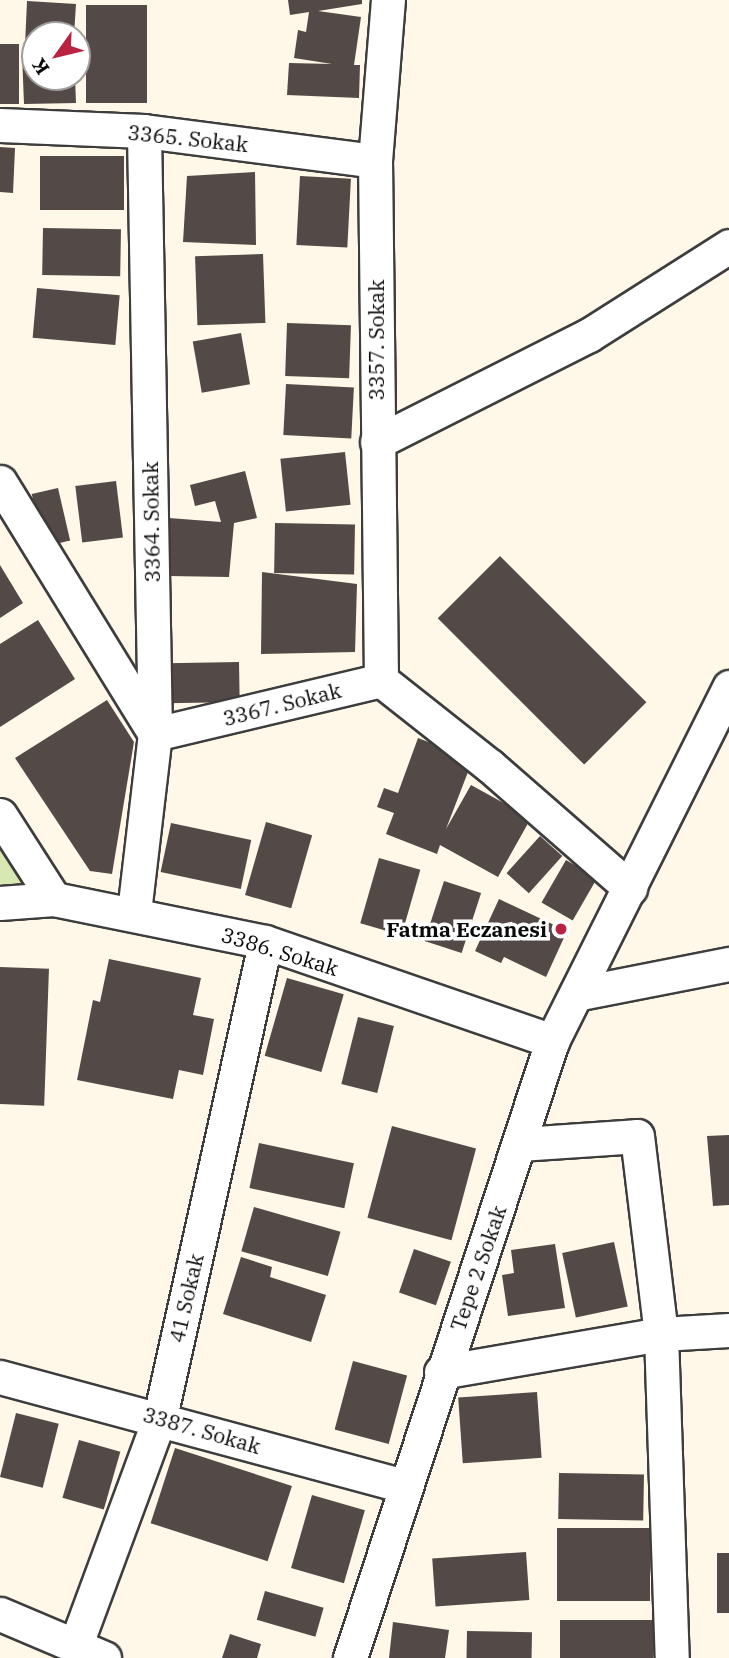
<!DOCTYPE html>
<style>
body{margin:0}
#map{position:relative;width:729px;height:1658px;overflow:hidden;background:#fff7e7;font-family:"IBM Plex Serif",serif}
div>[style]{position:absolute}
.green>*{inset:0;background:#d7e8b2}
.building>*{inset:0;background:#534947;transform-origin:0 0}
.roads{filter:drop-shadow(2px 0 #3d3d3d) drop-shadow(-2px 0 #3d3d3d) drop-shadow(0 2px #3d3d3d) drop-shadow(0 -2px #3d3d3d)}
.minor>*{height:33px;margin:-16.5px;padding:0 16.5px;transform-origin:16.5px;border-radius:16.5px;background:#fff}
.dots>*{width:19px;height:19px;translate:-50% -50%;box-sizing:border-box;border:4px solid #fff;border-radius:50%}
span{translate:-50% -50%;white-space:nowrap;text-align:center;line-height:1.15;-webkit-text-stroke:7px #fff;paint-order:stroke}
.street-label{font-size:21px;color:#0a0a0a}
.poi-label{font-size:21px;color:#0a0a0a;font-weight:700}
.right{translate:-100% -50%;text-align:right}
.north{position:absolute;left:21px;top:21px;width:70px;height:70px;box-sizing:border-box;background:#fff;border:2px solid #9d9d9d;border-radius:50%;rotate:236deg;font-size:19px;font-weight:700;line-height:28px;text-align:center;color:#0a0a0a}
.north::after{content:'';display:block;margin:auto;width:24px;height:32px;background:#ba2241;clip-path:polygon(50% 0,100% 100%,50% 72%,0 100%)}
</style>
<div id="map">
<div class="green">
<i style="clip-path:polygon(0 839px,31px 887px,0 890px)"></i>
</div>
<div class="building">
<i style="clip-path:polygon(288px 0,362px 0,362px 4px,318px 11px,361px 17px,354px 65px,360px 65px,359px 98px,287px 95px,289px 63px,332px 64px,294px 58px,298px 30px,306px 32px,309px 12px,290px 15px)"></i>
<i style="clip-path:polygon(27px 1px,76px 4px,74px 35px,35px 35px,35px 45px,25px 45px)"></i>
<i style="left:147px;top:5px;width:98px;height:61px;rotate:90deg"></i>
<i style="left:0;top:44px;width:19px;height:60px"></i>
<i style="clip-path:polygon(35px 53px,35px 77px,75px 77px,76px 103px,24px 104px,22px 54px)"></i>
<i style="clip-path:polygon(0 147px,15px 148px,13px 193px,0 192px)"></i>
<i style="left:40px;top:156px;width:84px;height:54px"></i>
<i style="clip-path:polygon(255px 172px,256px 245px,183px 242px,187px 176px)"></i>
<i style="left:300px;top:176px;width:51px;height:69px;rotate:3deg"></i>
<i style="left:43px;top:228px;width:78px;height:47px;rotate:1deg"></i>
<i style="left:263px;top:254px;width:69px;height:68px;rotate:88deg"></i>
<i style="left:37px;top:288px;width:83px;height:50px;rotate:5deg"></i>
<i style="left:287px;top:323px;width:64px;height:53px;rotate:2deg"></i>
<i style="left:241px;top:333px;width:52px;height:49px;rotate:80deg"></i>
<i style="left:286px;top:384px;width:68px;height:51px;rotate:3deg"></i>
<i style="left:345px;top:452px;width:53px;height:65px;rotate:84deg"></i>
<i style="clip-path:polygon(245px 471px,257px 518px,234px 523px,229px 577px,168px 576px,169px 518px,221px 522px,215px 501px,195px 506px,190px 485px)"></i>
<i style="left:116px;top:481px;width:57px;height:41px;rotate:83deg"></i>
<i style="left:58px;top:488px;width:54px;height:27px;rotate:77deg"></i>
<i style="left:275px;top:523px;width:80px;height:50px;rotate:1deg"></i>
<i style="left:500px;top:556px;width:207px;height:88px;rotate:45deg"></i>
<i style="clip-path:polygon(0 565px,23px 603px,0 618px)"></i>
<i style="clip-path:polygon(262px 572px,357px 584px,355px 652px,261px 654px)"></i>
<i style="clip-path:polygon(38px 620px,75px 679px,0 727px,0 644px)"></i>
<i style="left:239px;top:662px;width:40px;height:73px;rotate:89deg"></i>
<i style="clip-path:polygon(107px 700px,134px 742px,112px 874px,90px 871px,15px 758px)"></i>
<i style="clip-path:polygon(418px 738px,473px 759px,446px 829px,471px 785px,531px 818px,498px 877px,440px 845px,437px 854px,386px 834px,394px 813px,377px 807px,384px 788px,398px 793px)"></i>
<i style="left:266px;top:822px;width:48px;height:76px;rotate:16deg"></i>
<i style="left:171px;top:823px;width:82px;height:50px;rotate:12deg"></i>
<i style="left:540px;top:836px;width:30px;height:50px;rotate:42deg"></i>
<i style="left:379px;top:858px;width:43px;height:68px;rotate:16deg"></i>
<i style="left:566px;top:860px;width:36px;height:49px;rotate:30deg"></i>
<i style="left:444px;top:881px;width:39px;height:63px;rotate:18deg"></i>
<i style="clip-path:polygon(499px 899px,567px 931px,546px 977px,504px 957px,501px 963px,475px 951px)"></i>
<i style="clip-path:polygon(109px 959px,201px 978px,193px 1015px,214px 1019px,203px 1075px,179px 1070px,173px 1099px,77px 1080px,93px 1000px,100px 1002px)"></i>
<i style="left:0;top:967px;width:49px;height:137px;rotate:2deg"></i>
<i style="left:287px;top:978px;width:59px;height:81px;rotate:16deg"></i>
<i style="left:358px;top:1017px;width:37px;height:69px;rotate:14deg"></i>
<i style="left:392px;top:1126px;width:87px;height:95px;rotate:15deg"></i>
<i style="clip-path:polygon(729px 1135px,729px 1205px,713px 1206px,707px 1136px)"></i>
<i style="left:259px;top:1143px;width:97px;height:46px;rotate:12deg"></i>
<i style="left:254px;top:1207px;width:90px;height:46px;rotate:16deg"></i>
<i style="left:614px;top:1242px;width:66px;height:53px;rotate:78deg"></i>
<i style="clip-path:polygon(555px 1244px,565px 1308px,508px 1316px,502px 1275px,514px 1273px,511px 1250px)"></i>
<i style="left:414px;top:1249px;width:39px;height:46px;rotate:19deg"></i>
<i style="clip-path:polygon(241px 1257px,272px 1267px,270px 1277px,326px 1295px,311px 1342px,223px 1314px)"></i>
<i style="left:353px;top:1361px;width:56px;height:71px;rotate:15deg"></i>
<i style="left:537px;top:1392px;width:66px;height:79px;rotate:86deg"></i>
<i style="left:16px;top:1413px;width:44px;height:66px;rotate:14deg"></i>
<i style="left:79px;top:1440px;width:43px;height:60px;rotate:16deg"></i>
<i style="left:175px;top:1448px;width:123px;height:79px;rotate:18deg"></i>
<i style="left:559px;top:1473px;width:85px;height:46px;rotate:1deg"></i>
<i style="left:312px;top:1495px;width:55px;height:76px;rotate:16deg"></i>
<i style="left:557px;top:1528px;width:93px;height:73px"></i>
<i style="left:526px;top:1552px;width:48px;height:94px;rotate:86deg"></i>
<i style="left:717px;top:1553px;width:12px;height:60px"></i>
<i style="left:265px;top:1591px;width:61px;height:30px;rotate:16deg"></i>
<i style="left:560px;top:1620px;width:93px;height:38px"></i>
<i style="clip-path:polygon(393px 1622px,449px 1630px,445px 1658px,389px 1658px)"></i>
<i style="left:467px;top:1631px;width:65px;height:27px;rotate:1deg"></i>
<i style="clip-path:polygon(230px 1634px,261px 1644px,257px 1658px,222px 1658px)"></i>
</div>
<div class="roads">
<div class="minor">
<i style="left:0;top:125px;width:144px;rotate:2.4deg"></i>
<i style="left:144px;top:131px;width:233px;rotate:7.4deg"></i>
<i style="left:377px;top:442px;width:237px;rotate:-26.8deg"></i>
<i style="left:589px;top:335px;width:166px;rotate:-32.4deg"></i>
<i style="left:0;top:482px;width:296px;rotate:58.4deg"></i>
<i style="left:155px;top:734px;width:232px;rotate:-13.4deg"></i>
<i style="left:381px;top:680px;width:139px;rotate:38.3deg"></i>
<i style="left:490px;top:766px;width:186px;rotate:41.1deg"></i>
<i style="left:381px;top:680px;width:519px;rotate:-90.66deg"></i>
<i style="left:375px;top:161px;width:162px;rotate:-85.4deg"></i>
<i style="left:0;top:815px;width:100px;rotate:57.3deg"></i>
<i style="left:0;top:903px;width:54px;rotate:-4.2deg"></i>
<i style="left:54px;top:899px;width:215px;rotate:11.5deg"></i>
<i style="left:265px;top:942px;width:304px;rotate:19deg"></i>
<i style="left:134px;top:912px;width:179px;rotate:-83.3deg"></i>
<i style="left:155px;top:734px;width:603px;rotate:-91.05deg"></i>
<i style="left:576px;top:994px;width:156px;rotate:-11.1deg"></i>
<i style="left:521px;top:1144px;width:116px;rotate:-3.9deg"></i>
<i style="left:637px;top:1136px;width:199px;rotate:83.1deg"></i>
<i style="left:661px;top:1334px;width:324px;rotate:88.1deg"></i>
<i style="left:441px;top:1372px;width:223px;rotate:-9.8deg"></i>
<i style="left:661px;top:1334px;width:68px;rotate:-3.4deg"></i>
<i style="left:0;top:1377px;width:418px;rotate:15.1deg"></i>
<i style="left:0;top:1614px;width:113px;rotate:22.9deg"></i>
<i style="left:76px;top:1644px;width:242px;rotate:-69.7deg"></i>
<i style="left:160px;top:1417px;width:486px;rotate:-77.5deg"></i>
<i style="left:350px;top:1658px;width:649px;rotate:-71.87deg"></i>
<i style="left:552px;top:1041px;width:396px;rotate:-63.4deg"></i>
</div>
</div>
<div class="dots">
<i style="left:561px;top:929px;background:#ba2241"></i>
</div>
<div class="street-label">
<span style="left:188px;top:138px;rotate:6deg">3365. Sokak</span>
<span style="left:376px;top:340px;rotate:-90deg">3357. Sokak</span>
<span style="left:151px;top:522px;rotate:-91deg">3364. Sokak</span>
<span style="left:282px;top:704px;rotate:-14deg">3367. Sokak</span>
<span style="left:280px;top:951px;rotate:17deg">3386. Sokak</span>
<span style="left:478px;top:1268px;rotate:-71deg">Tepe 2 Sokak</span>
<span style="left:186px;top:1298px;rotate:-77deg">41 Sokak</span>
<span style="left:202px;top:1430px;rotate:16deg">3387. Sokak</span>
</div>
<div class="poi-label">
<span class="right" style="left:547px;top:929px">Fatma Eczanesi</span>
</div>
<div class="north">K</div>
</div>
